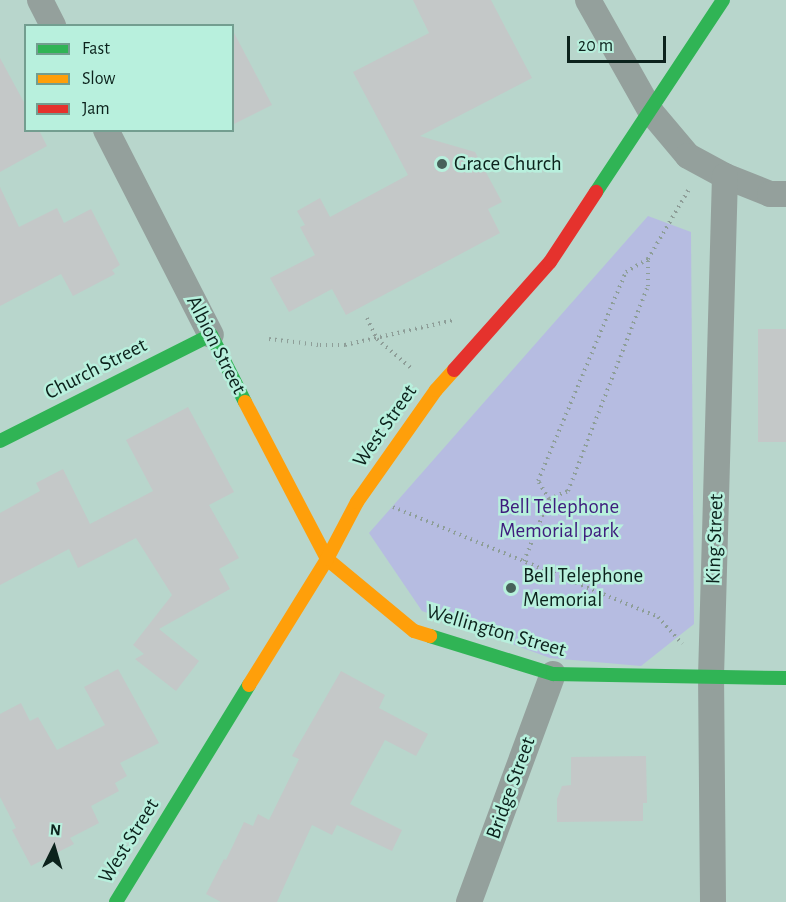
<!DOCTYPE html>
<style>
body{margin:0}
#map{position:relative;width:786px;height:902px;overflow:hidden;background:#b8d6cc;font-family:"Alegreya Sans",sans-serif}
div>[style]{position:absolute}
.green>*{inset:0;background:#b6bce1}
.building>*{inset:0;background:#c4c8c8;transform-origin:0 0}
.path>*{height:4px;margin-top:-2px;transform-origin:0;background:repeating-linear-gradient(90deg,#8e9e98 0 1.5px,transparent 0 6px)}
.street>*{height:26px;margin:-13px;padding:0 13px;transform-origin:13px;border-radius:13px;background:#94a09c}
.fast>*{height:14px;margin:-7px;padding:0 7px;transform-origin:7px;border-radius:7px;background:#30b455}
.slow>*{height:14px;margin:-7px;padding:0 7px;transform-origin:7px;border-radius:7px;background:#ff9f0a}
.jam>*{height:14px;margin:-7px;padding:0 7px;transform-origin:7px;border-radius:7px;background:#e5322d}
.dots>*{width:16px;height:16px;translate:-50% -50%;box-sizing:border-box;border:3px solid #b8f0dd;border-radius:50%}
span{translate:-50% -50%;white-space:nowrap;text-align:center;line-height:1.15;-webkit-text-stroke:5px #b8f0dd;paint-order:stroke}
.poi-label{font-size:21px;color:#0c221c}
.left{translate:0 -50%;text-align:left}
.street-label{font-size:21px;color:#0c221c}
.park-label{font-size:21px;color:#3e1c7d}
.legend{position:absolute;left:24px;top:24px;width:210px;height:108px;box-sizing:border-box;background:#b8f0dd;border:2px solid #739e90;margin:0;padding:8px 10px;list-style:none;font-size:18px;color:#0c221c}
.legend li{display:flex;align-items:center;gap:12px;height:30px}
.legend b{width:30px;border:2px solid #739e90}
.north{position:absolute;left:24px;top:818px;width:60px;height:60px;-webkit-text-stroke:4px #b8f0dd;paint-order:stroke;rotate:5deg;font-size:16px;font-weight:700;line-height:24px;text-align:center;color:#0c221c}
.north::after{content:'';display:block;margin:auto;width:21px;height:27px;background:#0c221c;clip-path:polygon(50% 0,100% 100%,50% 72%,0 100%)}
.scale{position:absolute;left:567px;top:36px;width:99px;height:27px;box-sizing:border-box;border:3px solid #0c221c;border-top:0;padding-left:8px;font-size:18px;line-height:21px;white-space:nowrap;color:#0c221c;-webkit-text-stroke:4px #b8f0dd;paint-order:stroke}
</style>
<div id="map">
<div class="green">
<i style="clip-path:polygon(648px 216px,691px 232px,694px 624px,641px 666px,550px 658px,422px 611px,369px 533px)"></i>
</div>
<div class="building">
<i style="clip-path:polygon(413px 0,491px 0,532px 78px,420px 136px,475px 152px,502px 202px,488px 209px,500px 233px,346px 315px,332px 289px,289px 312px,270px 278px,315px 255px,300px 227px,305px 225px,297px 211px,320px 198px,330px 217px,408px 175px,353px 72px,429px 33px)"></i>
<i style="clip-path:polygon(232px 29px,272px 105px,232px 125px)"></i>
<i style="clip-path:polygon(0 58px,26px 106px,26px 130px,39px 130px,47px 146px,0 172px)"></i>
<i style="clip-path:polygon(0 187px,19px 227px,57px 208px,64px 223px,91px 209px,120px 265px,112px 270px,115px 274px,73px 296px,61px 274px,0 306px)"></i>
<i style="left:786px;top:329px;width:113px;height:28px;rotate:90deg"></i>
<i style="clip-path:polygon(188px 407px,234px 492px,209px 505px,239px 558px,219px 569px,230px 589px,159px 629px,199px 661px,176px 691px,135px 659px,144px 654px,133px 645px,172px 595px,136px 538px,78px 568px,69px 549px,0 585px,0 513px,40px 491px,36px 483px,63px 469px,90px 524px,153px 491px,126px 440px)"></i>
<i style="clip-path:polygon(118px 669px,159px 743px,120px 763px,127px 776px,115px 783px,119px 791px,91px 806px,99px 823px,70px 838px,74px 844px,31px 866px,12px 830px,16px 828px,0 797px,0 714px,21px 703px,30px 721px,38px 717px,57px 750px,105px 725px,84px 687px)"></i>
<i style="clip-path:polygon(341px 671px,385px 695px,379px 708px,428px 734px,416px 756px,385px 740px,350px 804px,402px 830px,392px 851px,337px 825px,332px 835px,312px 825px,277px 902px,221px 902px,206px 894px,224px 859px,226px 860px,244px 822px,253px 826px,258px 814px,269px 820px,299px 759px,292px 756px)"></i>
<i style="clip-path:polygon(646px 756px,647px 803px,643px 803px,643px 821px,557px 822px,557px 799px,562px 786px,571px 785px,571px 757px)"></i>
</div>
<div class="path">
<i style="left:367px;top:318px;width:23px;rotate:65deg"></i>
<i style="left:377px;top:339px;width:45px;rotate:40.5deg"></i>
<i style="left:269px;top:339px;width:51px;rotate:6.7deg"></i>
<i style="left:320px;top:345px;width:25px"></i>
<i style="left:345px;top:345px;width:112px;rotate:-12.9deg"></i>
<i style="left:549px;top:499px;width:21px;rotate:-23deg"></i>
<i style="left:568px;top:491px;width:220px;rotate:-68.7deg"></i>
<i style="left:648px;top:286px;width:26px;rotate:-90deg"></i>
<i style="left:393px;top:507px;width:287px;rotate:22.5deg"></i>
<i style="left:658px;top:617px;width:36px;rotate:48deg"></i>
<i style="left:524px;top:561px;width:67px;rotate:-68deg"></i>
<i style="left:549px;top:499px;width:21px;rotate:-121deg"></i>
<i style="left:538px;top:481px;width:227px;rotate:-67.2deg"></i>
<i style="left:626px;top:272px;width:26px;rotate:-31deg"></i>
<i style="left:648px;top:259px;width:81px;rotate:-59.6deg"></i>
</div>
<div class="street">
<i style="left:40px;top:0;width:29px;rotate:63deg"></i>
<i style="left:588px;top:0;width:129px;rotate:60.6deg"></i>
<i style="left:651px;top:112px;width:57px;rotate:49.9deg"></i>
<i style="left:688px;top:156px;width:42px;rotate:28.4deg"></i>
<i style="left:725px;top:176px;width:48px;rotate:21.8deg"></i>
<i style="left:770px;top:194px;width:16px"></i>
<i style="left:106px;top:130px;width:230px;rotate:62.9deg"></i>
<i style="left:469px;top:902px;width:243px;rotate:-69.8deg"></i>
<i style="left:713px;top:902px;width:225px;rotate:-90.5deg"></i>
<i style="left:711px;top:677px;width:501px;rotate:-88.4deg"></i>
</div>
<div class="fast">
<i style="left:596px;top:192px;width:230px;rotate:-56.5deg"></i>
<i style="left:0;top:441px;width:236px;rotate:-26.7deg"></i>
<i style="left:211px;top:335px;width:75px;rotate:63.1deg"></i>
<i style="left:430px;top:636px;width:129px;rotate:17.2deg"></i>
<i style="left:553px;top:674px;width:233px;rotate:1deg"></i>
<i style="left:116px;top:902px;width:255px;rotate:-58.5deg"></i>
</div>
<div class="slow">
<i style="left:245px;top:402px;width:177px;rotate:62.4deg"></i>
<i style="left:327px;top:559px;width:113px;rotate:39.6deg"></i>
<i style="left:414px;top:631px;width:17px;rotate:17deg"></i>
<i style="left:249px;top:685px;width:148px;rotate:-58.2deg"></i>
<i style="left:327px;top:559px;width:64px;rotate:-62.2deg"></i>
<i style="left:357px;top:502px;width:137px;rotate:-54.8deg"></i>
<i style="left:436px;top:390px;width:27px;rotate:-48deg"></i>
</div>
<div class="jam">
<i style="left:454px;top:370px;width:144px;rotate:-48.4deg"></i>
<i style="left:550px;top:262px;width:84px;rotate:-56.7deg"></i>
</div>
<div class="dots">
<i style="left:442px;top:164px;background:#48615a"></i>
<i style="left:511px;top:588px;background:#48615a"></i>
</div>
<div class="poi-label">
<span class="left" style="left:454px;top:164px">Grace Church</span>
<span class="left" style="left:523px;top:588px">Bell Telephone<br>Memorial</span>
</div>
<div class="street-label">
<span style="left:216px;top:345px;rotate:63deg">Albion Street</span>
<span style="left:96px;top:369px;rotate:-27deg">Church Street</span>
<span style="left:385px;top:426px;rotate:-55deg">West Street</span>
<span style="left:715px;top:539px;rotate:-88deg">King Street</span>
<span style="left:496px;top:631px;rotate:16deg">Wellington Street</span>
<span style="left:511px;top:788px;rotate:-70deg">Bridge Street</span>
<span style="left:129px;top:841px;rotate:-58deg">West Street</span>
</div>
<div class="park-label">
<span style="left:559px;top:519px">Bell Telephone<br>Memorial park</span>
</div>
<ul class="legend">
<li><b style="height:8px;background:#30b455"></b>Fast</li>
<li><b style="height:8px;background:#ff9f0a"></b>Slow</li>
<li><b style="height:8px;background:#e5322d"></b>Jam</li>
</ul>
<div class="north">N</div>
<div class="scale">20 m</div>
</div>
